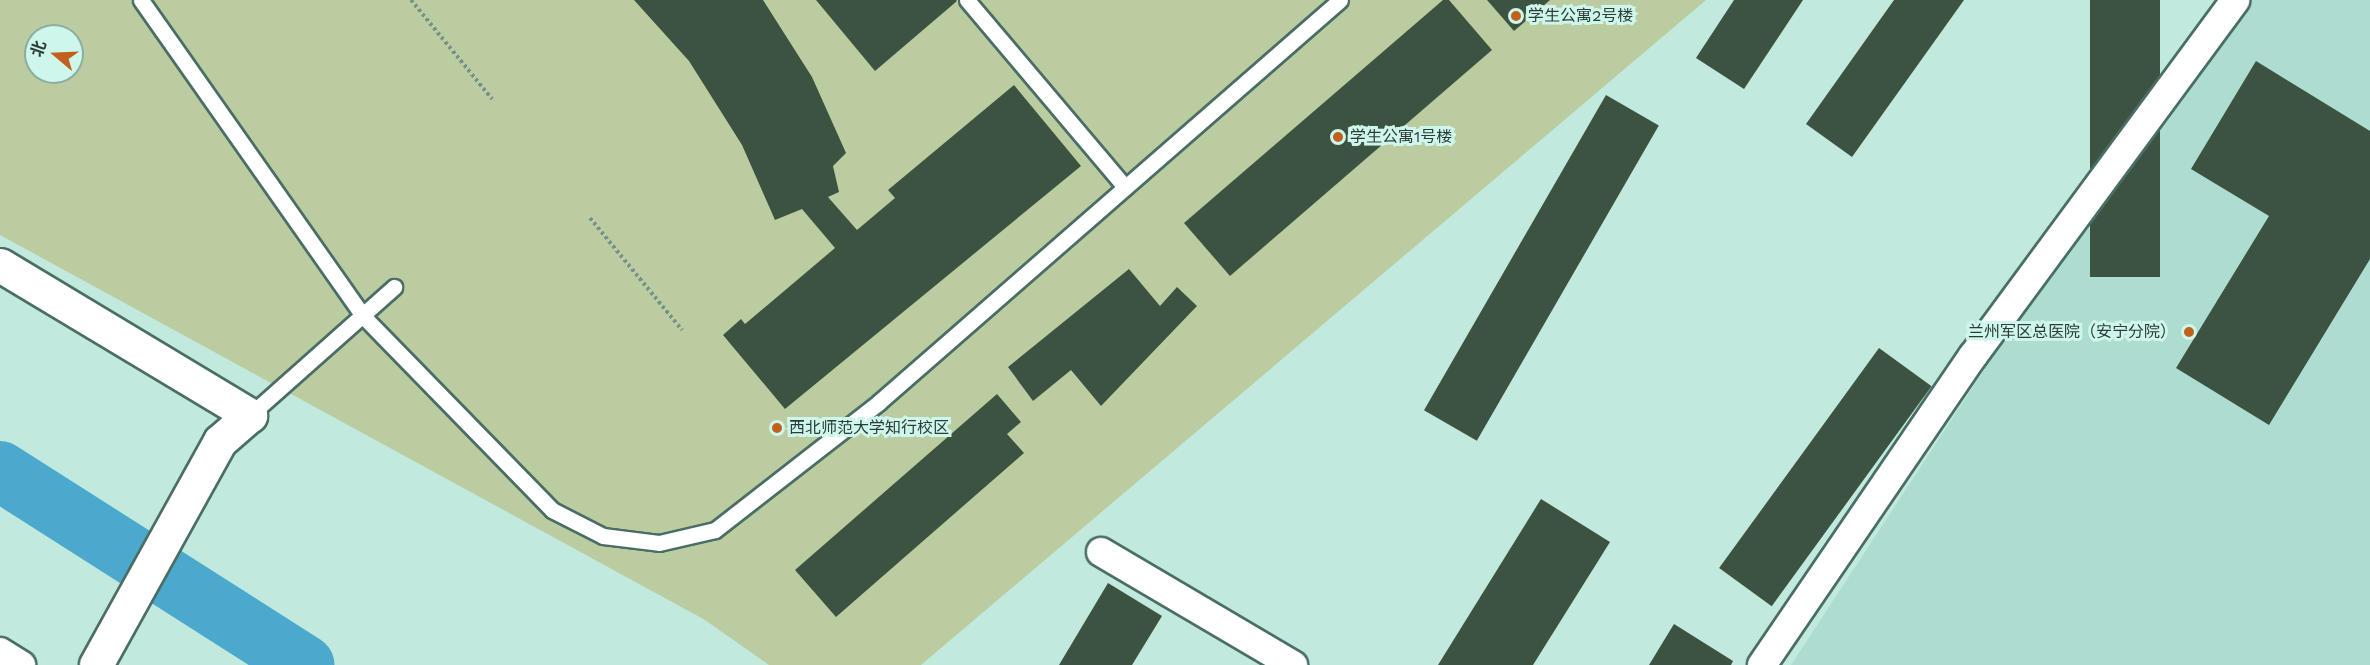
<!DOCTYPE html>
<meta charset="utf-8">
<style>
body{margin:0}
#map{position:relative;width:2370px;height:665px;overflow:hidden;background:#c1e9de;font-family:"Work Sans","Noto Sans SC",sans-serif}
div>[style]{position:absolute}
.built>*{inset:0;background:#adddd0}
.green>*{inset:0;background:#bbcda0}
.river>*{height:60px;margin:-30px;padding:0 30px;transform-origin:30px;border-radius:30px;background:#4aa9cc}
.building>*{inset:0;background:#3b5340;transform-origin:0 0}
.path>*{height:4px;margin-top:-2px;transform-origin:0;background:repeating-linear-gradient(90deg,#759189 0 3px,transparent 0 6px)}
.roads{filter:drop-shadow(2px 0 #4a6e65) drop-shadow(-2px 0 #4a6e65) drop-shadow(0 2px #4a6e65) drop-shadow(0 -2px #4a6e65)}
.lane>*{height:15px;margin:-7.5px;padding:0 7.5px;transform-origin:7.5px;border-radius:7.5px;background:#fff}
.street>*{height:28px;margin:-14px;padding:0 14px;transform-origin:14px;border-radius:14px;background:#fff}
.secondary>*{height:33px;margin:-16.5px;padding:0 16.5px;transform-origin:16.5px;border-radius:16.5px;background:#fff}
.dots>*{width:16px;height:16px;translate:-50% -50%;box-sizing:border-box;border:3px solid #cef6eb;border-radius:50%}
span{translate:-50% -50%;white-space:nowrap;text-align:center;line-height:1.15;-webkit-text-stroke:6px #cef6eb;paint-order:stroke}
.poi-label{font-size:16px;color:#2c3c37}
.left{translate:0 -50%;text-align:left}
.right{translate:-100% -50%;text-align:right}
.north{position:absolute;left:24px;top:24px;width:60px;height:60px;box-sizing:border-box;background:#cef6eb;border:2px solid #8daca3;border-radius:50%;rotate:289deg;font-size:16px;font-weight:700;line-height:24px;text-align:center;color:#2c3c37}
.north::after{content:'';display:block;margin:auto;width:21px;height:27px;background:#c1611d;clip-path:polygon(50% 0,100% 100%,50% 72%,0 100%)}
</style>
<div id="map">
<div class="built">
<i style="clip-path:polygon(2226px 0,2370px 0,2370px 665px,1791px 665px)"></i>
</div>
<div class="green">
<i style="clip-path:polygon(evenodd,0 0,1706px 0,921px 665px,769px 665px,705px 620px,0 235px,0 0,36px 36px,72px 36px,72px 72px,36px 72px,36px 36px)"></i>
</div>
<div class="river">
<i style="left:0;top:471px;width:361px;rotate:32.5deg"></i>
</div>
<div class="building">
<i style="clip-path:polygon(634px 0,763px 0,812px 77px,846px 153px,833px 166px,839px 192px,828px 197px,857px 230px,895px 198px,888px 190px,1014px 85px,1081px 166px,785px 409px,723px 335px,741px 319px,745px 324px,835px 248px,802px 209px,775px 220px,742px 145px,689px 61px)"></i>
<i style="clip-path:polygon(816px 0,956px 0,957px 1px,875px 71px)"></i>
<i style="clip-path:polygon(1443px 0,1449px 0,1492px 50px,1230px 276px,1184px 223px)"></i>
<i style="clip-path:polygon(1487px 0,1550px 0,1514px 31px)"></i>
<i style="clip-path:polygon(1734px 0,1803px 0,1744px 89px,1696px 58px)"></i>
<i style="clip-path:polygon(1894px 0,1964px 0,1852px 157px,1806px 124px)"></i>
<i style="left:2090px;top:0;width:70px;height:277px"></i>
<i style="clip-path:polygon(2256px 61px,2370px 131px,2370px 259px,2269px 425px,2176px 368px,2269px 216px,2191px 169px)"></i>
<i style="left:1606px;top:95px;width:61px;height:364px;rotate:30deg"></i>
<i style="clip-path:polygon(1129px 269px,1160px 306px,1177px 287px,1197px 306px,1101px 406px,1071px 370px,1033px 401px,1008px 367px)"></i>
<i style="left:1879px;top:348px;width:65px;height:272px;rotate:36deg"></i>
<i style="clip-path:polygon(997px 394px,1021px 422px,1007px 434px,1024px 453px,836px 617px,795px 570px)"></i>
<i style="clip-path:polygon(1541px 499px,1610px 542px,1533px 665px,1438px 665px)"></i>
<i style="clip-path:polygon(1108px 583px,1162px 616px,1132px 665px,1059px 665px)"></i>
<i style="clip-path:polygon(1674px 624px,1733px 661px,1731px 665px,1649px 665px)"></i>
</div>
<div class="path">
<i style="left:411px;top:0;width:128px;rotate:50.7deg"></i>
<i style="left:590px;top:218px;width:145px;rotate:50.6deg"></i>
</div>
<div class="roads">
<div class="lane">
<i style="left:141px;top:0;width:385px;rotate:54.9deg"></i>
<i style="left:362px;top:315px;width:272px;rotate:45.7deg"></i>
<i style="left:552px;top:510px;width:57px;rotate:27deg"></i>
<i style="left:603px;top:536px;width:56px;rotate:7.1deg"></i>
<i style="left:659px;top:543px;width:57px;rotate:-13.1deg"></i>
<i style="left:715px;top:530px;width:207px;rotate:-37.9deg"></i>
<i style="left:878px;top:403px;width:613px;rotate:-41.1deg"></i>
<i style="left:967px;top:0;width:245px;rotate:49.8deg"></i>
<i style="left:250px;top:415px;width:193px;rotate:-41.6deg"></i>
</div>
<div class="street">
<i style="left:1101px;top:552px;width:223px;rotate:30.5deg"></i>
<i style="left:0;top:652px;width:25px;rotate:32deg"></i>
<i style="left:1762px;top:665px;width:374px;rotate:-55.7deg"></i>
<i style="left:1973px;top:356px;width:442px;rotate:-53.6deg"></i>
</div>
<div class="secondary">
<i style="left:0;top:265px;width:292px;rotate:31deg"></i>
<i style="left:250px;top:415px;width:40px;rotate:139deg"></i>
<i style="left:220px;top:441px;width:256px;rotate:119deg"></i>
</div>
</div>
<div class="dots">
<i style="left:1516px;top:16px;background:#c1611d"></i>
<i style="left:1338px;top:137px;background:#c1611d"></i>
<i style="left:2189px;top:332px;background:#c1611d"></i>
<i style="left:777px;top:428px;background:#c1611d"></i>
</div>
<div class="poi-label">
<span class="left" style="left:1528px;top:16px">学生公寓2号楼</span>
<span class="left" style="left:1350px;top:137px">学生公寓1号楼</span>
<span class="right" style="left:2176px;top:332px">兰州军区总医院（安宁分院）</span>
<span class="left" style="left:789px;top:428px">西北师范大学知行校区</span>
</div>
<div class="north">北</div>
</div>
